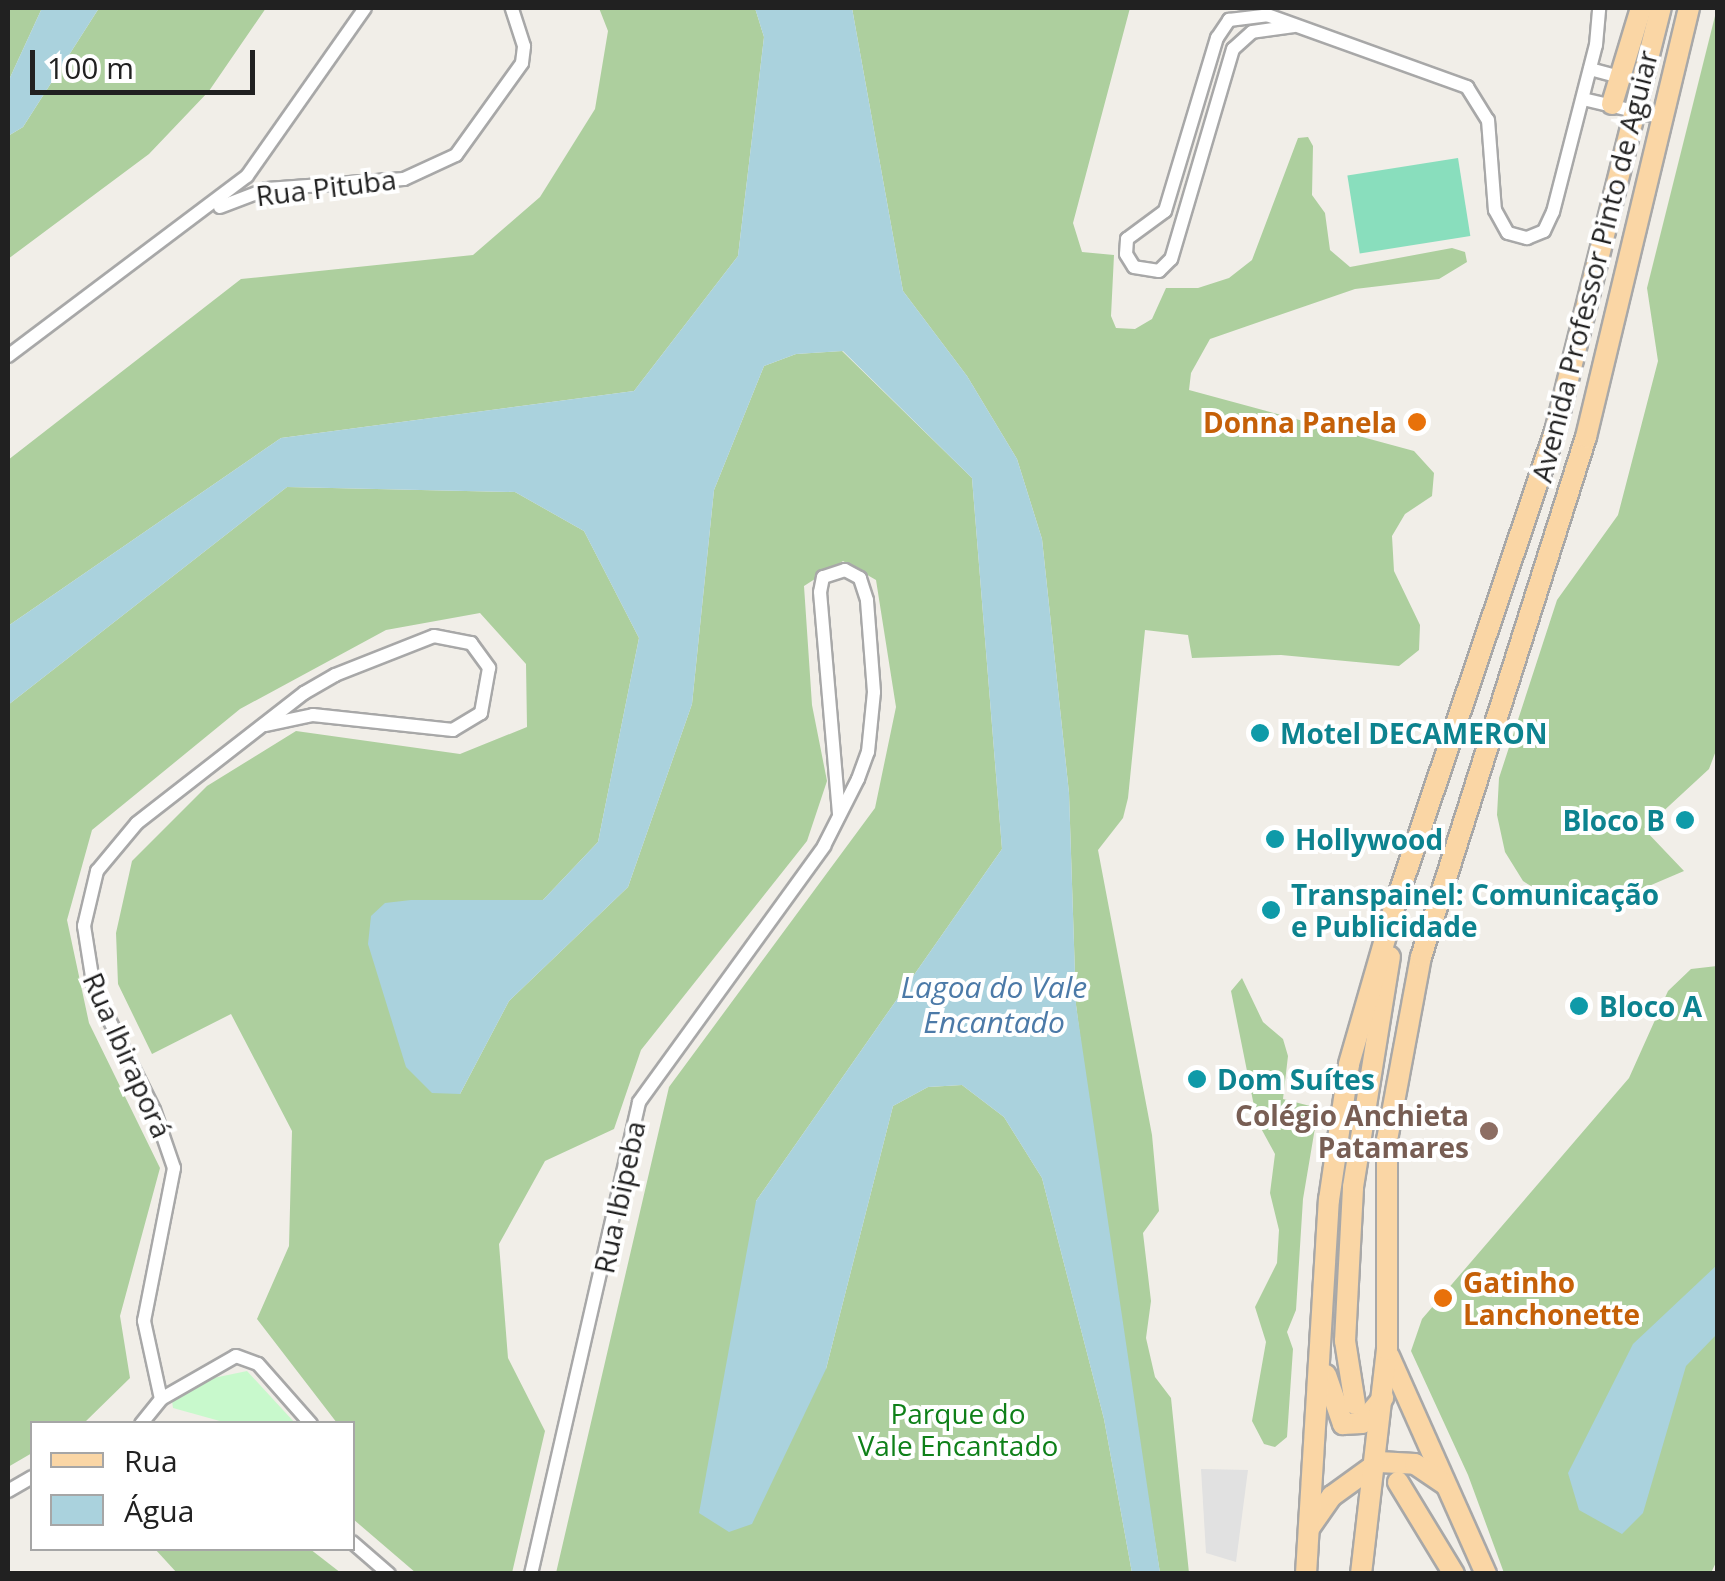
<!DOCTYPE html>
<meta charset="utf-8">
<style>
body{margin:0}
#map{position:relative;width:1725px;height:1581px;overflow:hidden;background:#f1eee8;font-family:"Open Sans",sans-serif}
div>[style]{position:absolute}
.forest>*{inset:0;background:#adcf9e}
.park>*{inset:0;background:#c8f9cc}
.pitch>*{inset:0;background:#89debd;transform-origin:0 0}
.parking>*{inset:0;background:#e1e1e1}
.water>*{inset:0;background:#aad2dd}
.roads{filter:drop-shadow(2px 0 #a8a8a8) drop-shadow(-2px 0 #a8a8a8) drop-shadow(0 2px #a8a8a8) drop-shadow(0 -2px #a8a8a8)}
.street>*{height:12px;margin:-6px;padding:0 6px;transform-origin:6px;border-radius:6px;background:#fff}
.primary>*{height:20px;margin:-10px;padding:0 10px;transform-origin:10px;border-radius:10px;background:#fad6a5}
.dots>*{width:28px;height:28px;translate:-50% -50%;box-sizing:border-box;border:5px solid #fff;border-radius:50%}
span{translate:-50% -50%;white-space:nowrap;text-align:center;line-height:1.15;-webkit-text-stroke:8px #fff;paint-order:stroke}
.street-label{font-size:28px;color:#212121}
.food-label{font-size:28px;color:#c56008;font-weight:700}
.right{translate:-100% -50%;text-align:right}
.left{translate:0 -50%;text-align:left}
.culture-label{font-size:28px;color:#0d838f;font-weight:700}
.education-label{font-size:28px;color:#785e54;font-weight:700}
.park-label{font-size:28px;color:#0f8019}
.water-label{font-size:30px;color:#4c7aa8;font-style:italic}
.frame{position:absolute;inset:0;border:10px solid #212121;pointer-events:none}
.legend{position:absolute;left:30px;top:1421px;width:325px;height:130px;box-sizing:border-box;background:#fff;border:2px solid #a6a6a6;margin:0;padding:12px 18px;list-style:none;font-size:30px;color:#212121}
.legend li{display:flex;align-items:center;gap:20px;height:50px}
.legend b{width:50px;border:2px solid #a6a6a6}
.scale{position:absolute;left:30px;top:50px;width:225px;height:45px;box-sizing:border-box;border:5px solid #212121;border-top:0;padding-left:12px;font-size:30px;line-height:35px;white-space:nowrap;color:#212121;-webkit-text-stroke:8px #fff;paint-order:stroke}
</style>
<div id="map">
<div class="forest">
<i style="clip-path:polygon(8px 8px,42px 8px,8px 82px)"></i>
<i style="clip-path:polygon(99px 8px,266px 8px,209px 91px,149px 154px,8px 259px,8px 136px,23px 127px)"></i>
<i style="clip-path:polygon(599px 8px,755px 8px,764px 37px,738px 256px,634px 391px,281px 438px,8px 626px,8px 460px,241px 279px,473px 255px,540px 197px,595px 109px,608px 31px)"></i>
<i style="clip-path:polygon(852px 8px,1130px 8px,1073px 223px,1082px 252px,1114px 255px,1111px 316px,1116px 328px,1135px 329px,1152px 319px,1166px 288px,1198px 288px,1229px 278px,1252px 260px,1298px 138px,1308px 137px,1313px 146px,1312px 195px,1325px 213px,1330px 250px,1350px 267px,1452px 248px,1465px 252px,1467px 262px,1439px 279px,1355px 289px,1210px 339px,1191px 373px,1189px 390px,1414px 451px,1434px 473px,1432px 496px,1405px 514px,1392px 536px,1394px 571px,1420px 625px,1419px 650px,1399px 666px,1281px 655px,1192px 658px,1188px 635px,1145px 630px,1128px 798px,1123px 818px,1098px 850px,1152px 1135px,1159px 1211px,1143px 1233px,1151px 1301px,1146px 1338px,1155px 1377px,1171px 1398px,1189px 1573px,1160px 1573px,1103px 1216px,1076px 1005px,1069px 793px,1042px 539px,1017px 459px,967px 376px,903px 291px)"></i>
<i style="clip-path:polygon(1717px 8px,1717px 748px,1709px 769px,1644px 829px,1684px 871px,1602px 906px,1555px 901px,1523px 881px,1505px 852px,1497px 815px,1499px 778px,1557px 600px,1618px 515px,1658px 361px,1647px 288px)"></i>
<i style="clip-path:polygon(842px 351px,972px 478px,1002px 849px,756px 1201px,826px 1369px,893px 1106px,928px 1087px,962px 1085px,1004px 1117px,1042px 1178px,1104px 1419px,1132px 1573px,556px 1573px,669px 1087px,875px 808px,896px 707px,876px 580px,843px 561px,804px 586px,812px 705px,827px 781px,807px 841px,641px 1050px,614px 1129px,545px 1161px,499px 1244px,508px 1358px,545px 1431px,512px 1573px,416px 1573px,353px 1519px,352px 1424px,337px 1423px,257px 1319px,289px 1246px,292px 1131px,231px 1014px,152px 1054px,118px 984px,116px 933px,132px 861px,207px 786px,296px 731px,460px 754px,527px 727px,526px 664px,480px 613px,386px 630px,240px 709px,92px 830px,67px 920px,89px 1023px,160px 1168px,120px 1316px,130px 1378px,84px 1423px,32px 1424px,32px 1453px,8px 1467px,8px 705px,287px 487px,515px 492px,584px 531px,639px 638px,598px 842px,543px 900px,411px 900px,460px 1094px,509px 1001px,628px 887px,692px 704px,714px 490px,764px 366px,796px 354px)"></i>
<i style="clip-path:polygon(1717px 966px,1718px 1558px,1711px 1573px,1504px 1573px,1468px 1475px,1411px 1351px,1422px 1319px,1629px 1078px,1668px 991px,1691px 969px)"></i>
<i style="clip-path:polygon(1242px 978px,1263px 1022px,1283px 1039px,1288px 1056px,1283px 1099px,1314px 1107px,1317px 1116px,1303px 1199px,1296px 1310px,1287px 1332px,1293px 1349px,1287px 1437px,1275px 1447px,1264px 1444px,1252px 1421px,1266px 1342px,1255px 1307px,1277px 1263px,1279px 1230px,1270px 1193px,1275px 1154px,1257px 1121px,1231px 991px)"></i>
<i style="clip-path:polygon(155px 1549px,310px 1549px,341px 1573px,177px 1573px)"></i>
</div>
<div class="park">
<i style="clip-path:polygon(247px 1371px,295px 1423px,227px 1423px,173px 1408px,172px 1401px,204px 1380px)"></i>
</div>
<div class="pitch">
<i style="left:1458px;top:158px;width:79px;height:112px;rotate:81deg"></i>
</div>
<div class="parking">
<i style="clip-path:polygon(1201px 1469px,1248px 1470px,1236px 1562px,1206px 1553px)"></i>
</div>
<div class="water">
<i style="clip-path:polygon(42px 8px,99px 8px,23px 127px,8px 136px,8px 82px)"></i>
<i style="clip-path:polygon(755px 8px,852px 8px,903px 291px,967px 376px,1017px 459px,1042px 539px,1069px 793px,1076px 1005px,1160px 1573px,1132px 1573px,1104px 1419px,1042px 1178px,1004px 1117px,962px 1085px,928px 1087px,893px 1106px,826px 1369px,752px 1524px,729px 1532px,699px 1513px,756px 1201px,1002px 849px,972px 478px,843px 351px,796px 354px,764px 366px,714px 490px,692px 704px,628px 887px,509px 1001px,460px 1094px,432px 1093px,406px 1067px,368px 944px,371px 916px,385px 903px,411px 900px,543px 900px,598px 842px,639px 638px,584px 531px,515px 492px,287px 487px,8px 705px,8px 626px,281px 438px,634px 391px,738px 256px,764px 37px)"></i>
<i style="clip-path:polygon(1717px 1265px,1717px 1334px,1686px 1366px,1643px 1513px,1622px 1534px,1579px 1510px,1568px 1473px,1633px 1344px)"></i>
</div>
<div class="roads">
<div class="street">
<i style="left:1294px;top:26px;width:42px;rotate:171.9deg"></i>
<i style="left:1252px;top:32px;width:25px;rotate:138deg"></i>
<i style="left:1233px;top:49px;width:219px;rotate:106.4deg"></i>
<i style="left:1171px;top:259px;width:17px;rotate:135deg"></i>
<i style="left:1159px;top:271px;width:25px;rotate:-171deg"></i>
<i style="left:1134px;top:267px;width:15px;rotate:-122deg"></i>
<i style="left:1126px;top:254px;width:15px;rotate:-86deg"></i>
<i style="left:1127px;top:239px;width:47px;rotate:-36.4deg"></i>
<i style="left:1165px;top:211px;width:181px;rotate:-73.3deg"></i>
<i style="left:1217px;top:38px;width:22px;rotate:-56deg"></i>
<i style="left:1229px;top:20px;width:38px;rotate:-7deg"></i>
<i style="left:1267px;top:15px;width:213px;rotate:19.8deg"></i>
<i style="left:1467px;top:87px;width:39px;rotate:58deg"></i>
<i style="left:1488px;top:120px;width:90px;rotate:85.6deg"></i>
<i style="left:1495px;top:210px;width:26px;rotate:61deg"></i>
<i style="left:1508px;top:233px;width:20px;rotate:15deg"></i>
<i style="left:1527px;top:238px;width:18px;rotate:-22deg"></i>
<i style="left:1544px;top:231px;width:21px;rotate:-65deg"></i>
<i style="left:1553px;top:212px;width:172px;rotate:-75.6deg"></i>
<i style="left:1596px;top:45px;width:37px;rotate:-85deg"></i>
<i style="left:1590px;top:69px;width:30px;rotate:15deg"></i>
<i style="left:1583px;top:99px;width:78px;rotate:13.3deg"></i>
<i style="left:220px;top:207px;width:50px;rotate:-21deg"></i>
<i style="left:267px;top:189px;width:137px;rotate:-4.2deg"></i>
<i style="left:404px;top:179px;width:57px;rotate:-24.8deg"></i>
<i style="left:456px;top:155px;width:113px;rotate:-54.3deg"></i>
<i style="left:522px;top:63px;width:17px;rotate:-83deg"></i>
<i style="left:524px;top:46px;width:40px;rotate:-108deg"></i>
<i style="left:8px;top:356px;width:299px;rotate:-37deg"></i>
<i style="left:247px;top:176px;width:205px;rotate:-54.9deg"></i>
<i style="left:161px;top:1399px;width:80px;rotate:-102.3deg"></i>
<i style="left:144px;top:1321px;width:156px;rotate:-78.9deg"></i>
<i style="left:174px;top:1168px;width:61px;rotate:-109deg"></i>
<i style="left:154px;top:1110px;width:135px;rotate:-116.4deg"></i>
<i style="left:94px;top:989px;width:64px;rotate:-99deg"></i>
<i style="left:84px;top:926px;width:57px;rotate:-76.7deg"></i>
<i style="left:97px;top:871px;width:62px;rotate:-50.2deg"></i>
<i style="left:137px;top:823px;width:212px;rotate:-37.9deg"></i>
<i style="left:304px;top:693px;width:36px;rotate:-30deg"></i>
<i style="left:335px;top:675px;width:106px;rotate:-21.5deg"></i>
<i style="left:434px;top:636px;width:38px;rotate:11deg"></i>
<i style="left:471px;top:643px;width:31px;rotate:54deg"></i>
<i style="left:489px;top:668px;width:46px;rotate:100.1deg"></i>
<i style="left:481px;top:713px;width:33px;rotate:149deg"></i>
<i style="left:453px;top:730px;width:141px;rotate:-173.9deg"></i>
<i style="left:313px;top:715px;width:49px;rotate:168.2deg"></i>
<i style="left:141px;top:1424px;width:32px;rotate:-51deg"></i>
<i style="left:161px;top:1399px;width:86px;rotate:-29.8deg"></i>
<i style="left:236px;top:1356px;width:23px;rotate:20deg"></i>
<i style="left:258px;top:1364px;width:80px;rotate:48.5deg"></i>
<i style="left:8px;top:1491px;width:28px;rotate:-30deg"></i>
<i style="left:352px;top:1542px;width:49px;rotate:40.9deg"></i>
<i style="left:531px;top:1574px;width:484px;rotate:-77.1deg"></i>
<i style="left:639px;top:1102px;width:316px;rotate:-54.1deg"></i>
<i style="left:824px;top:846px;width:75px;rotate:-63.1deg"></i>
<i style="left:858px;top:779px;width:29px;rotate:-70deg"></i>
<i style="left:868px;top:752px;width:60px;rotate:-84.3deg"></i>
<i style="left:874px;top:692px;width:92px;rotate:-94.4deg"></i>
<i style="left:867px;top:600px;width:23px;rotate:-108deg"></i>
<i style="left:860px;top:578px;width:17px;rotate:-152deg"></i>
<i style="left:845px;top:570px;width:23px;rotate:162deg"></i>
<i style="left:823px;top:577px;width:15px;rotate:101deg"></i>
<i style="left:820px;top:592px;width:224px;rotate:85.1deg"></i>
</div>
<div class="primary">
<i style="left:1612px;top:104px;width:100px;rotate:-73.2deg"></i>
<i style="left:1389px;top:1356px;width:239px;rotate:66deg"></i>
<i style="left:1326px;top:1375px;width:52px;rotate:70.9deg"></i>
<i style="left:1343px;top:1424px;width:19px;rotate:-3deg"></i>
<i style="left:1362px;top:1423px;width:33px;rotate:-50deg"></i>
<i style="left:1355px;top:1404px;width:64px;rotate:-99deg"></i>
<i style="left:1345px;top:1341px;width:154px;rotate:-87deg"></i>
<i style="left:1353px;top:1187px;width:233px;rotate:-80.9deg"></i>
<i style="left:1398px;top:1482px;width:108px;rotate:58.7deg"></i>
<i style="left:1310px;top:1527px;width:38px;rotate:-55deg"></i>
<i style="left:1332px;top:1496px;width:58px;rotate:-35.9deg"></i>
<i style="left:1379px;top:1462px;width:36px;rotate:3deg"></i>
<i style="left:1415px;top:1464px;width:36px;rotate:34deg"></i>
<i style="left:1306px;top:1574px;width:375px;rotate:-86.5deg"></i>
<i style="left:1329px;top:1200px;width:137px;rotate:-81.6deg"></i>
<i style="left:1349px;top:1064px;width:166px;rotate:-73.9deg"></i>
<i style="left:1395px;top:905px;width:503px;rotate:-71.35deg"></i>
<i style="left:1556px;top:428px;width:433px;rotate:-76deg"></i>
<i style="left:1361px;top:1574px;width:226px;rotate:-83.4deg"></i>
<i style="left:1387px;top:1350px;width:210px;rotate:-90deg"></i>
<i style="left:1387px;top:1140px;width:186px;rotate:-79.5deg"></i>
<i style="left:1421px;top:957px;width:546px;rotate:-72.4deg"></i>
<i style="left:1586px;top:437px;width:441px;rotate:-76.5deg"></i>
</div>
</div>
<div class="dots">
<i style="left:1417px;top:422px;background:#e8710a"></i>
<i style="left:1260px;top:733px;background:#0f9aa8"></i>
<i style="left:1685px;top:820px;background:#0f9aa8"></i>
<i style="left:1275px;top:839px;background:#0f9aa8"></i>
<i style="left:1271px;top:910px;background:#0f9aa8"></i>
<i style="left:1579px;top:1006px;background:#0f9aa8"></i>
<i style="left:1197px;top:1079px;background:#0f9aa8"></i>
<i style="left:1489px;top:1131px;background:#8d6e63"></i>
<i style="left:1443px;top:1298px;background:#e8710a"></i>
</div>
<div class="street-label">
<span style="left:326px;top:187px;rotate:-7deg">Rua Pituba</span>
<span style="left:1594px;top:266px;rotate:-76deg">Avenida Professor Pinto de Aguiar</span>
<span style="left:128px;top:1055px;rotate:66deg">Rua Ibiraporá</span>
<span style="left:619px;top:1197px;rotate:-78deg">Rua Ibipeba</span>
</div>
<div class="food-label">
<span class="right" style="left:1397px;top:422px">Donna Panela</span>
<span class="left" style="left:1463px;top:1298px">Gatinho<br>Lanchonette</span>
</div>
<div class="culture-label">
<span class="left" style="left:1280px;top:733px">Motel DECAMERON</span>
<span class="right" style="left:1665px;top:820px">Bloco B</span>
<span class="left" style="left:1295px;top:839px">Hollywood</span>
<span class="left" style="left:1291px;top:910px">Transpainel: Comunicação<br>e Publicidade</span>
<span class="left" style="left:1599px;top:1006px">Bloco A</span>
<span class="left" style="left:1217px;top:1079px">Dom Suítes</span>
</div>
<div class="education-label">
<span class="right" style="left:1469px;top:1131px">Colégio Anchieta<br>Patamares</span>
</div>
<div class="park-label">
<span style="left:958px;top:1429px">Parque do<br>Vale Encantado</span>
</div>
<div class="water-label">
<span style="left:994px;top:1004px">Lagoa do Vale<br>Encantado</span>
</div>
<div class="frame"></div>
<ul class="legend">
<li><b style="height:12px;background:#fad6a5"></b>Rua</li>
<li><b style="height:28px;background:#aad2dd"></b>Água</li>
</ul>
<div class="scale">100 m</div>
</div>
